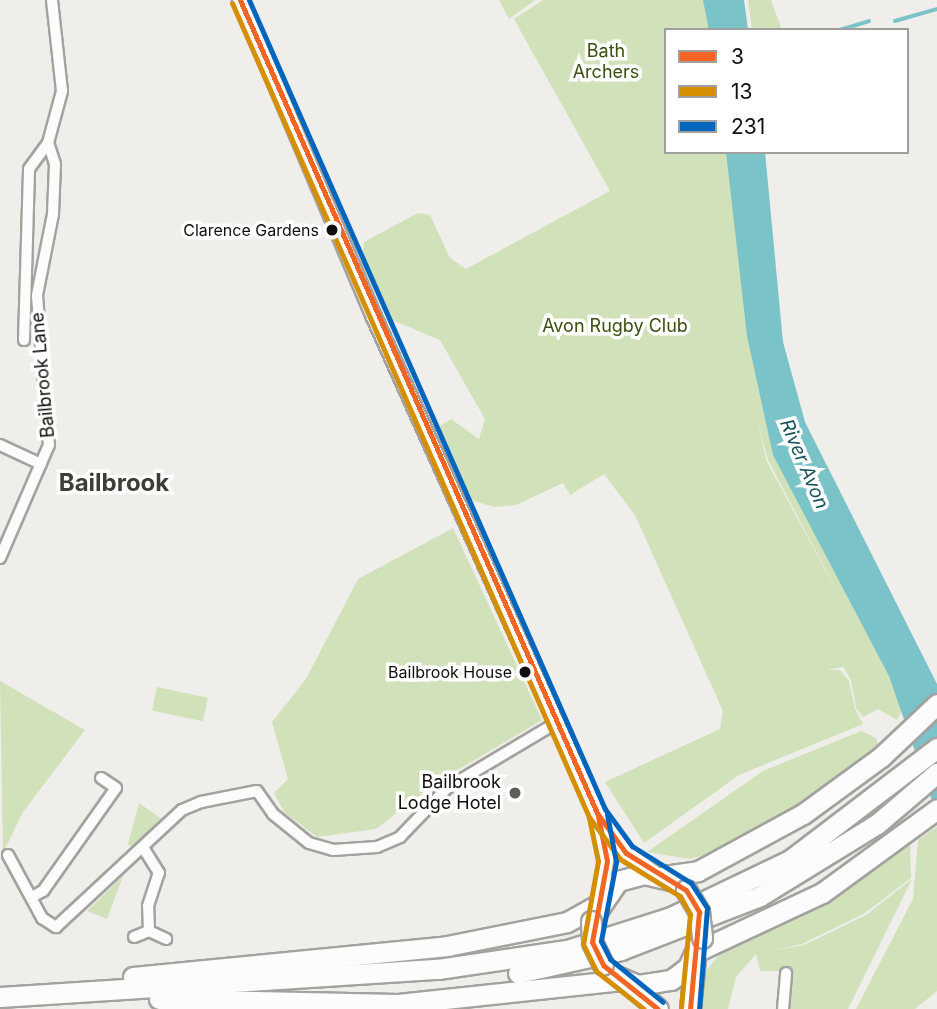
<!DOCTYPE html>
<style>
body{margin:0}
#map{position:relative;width:937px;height:1009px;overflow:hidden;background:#efeeea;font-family:Inter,sans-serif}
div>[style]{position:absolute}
.green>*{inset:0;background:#d1e1b9;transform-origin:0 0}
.water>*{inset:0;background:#7ac3c8}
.stream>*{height:3.5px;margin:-1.75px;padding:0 1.75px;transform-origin:1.75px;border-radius:1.75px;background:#7ac3c8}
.roads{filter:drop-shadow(2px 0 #a3a29f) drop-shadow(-2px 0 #a3a29f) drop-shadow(0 2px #a3a29f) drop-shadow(0 -2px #a3a29f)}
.minor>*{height:10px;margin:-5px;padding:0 5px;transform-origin:5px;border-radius:5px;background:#fdfcfc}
.tertiary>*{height:14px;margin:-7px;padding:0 7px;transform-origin:7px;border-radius:7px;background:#fdfcfc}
.trunk>*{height:19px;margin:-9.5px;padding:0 9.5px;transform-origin:9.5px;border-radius:9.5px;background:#fdfcfc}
.bridges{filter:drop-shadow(2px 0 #a3a29f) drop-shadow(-2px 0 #a3a29f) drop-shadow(0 2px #a3a29f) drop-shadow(0 -2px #a3a29f)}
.trunk-bridge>*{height:19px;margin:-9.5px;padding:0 9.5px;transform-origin:9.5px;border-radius:9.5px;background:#fdfcfc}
.bus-1>*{height:5px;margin:-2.5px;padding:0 2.5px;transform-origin:2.5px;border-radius:2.5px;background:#f26522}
.bus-2>*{height:5px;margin:-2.5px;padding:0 2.5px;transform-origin:2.5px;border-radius:2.5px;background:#d48f02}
.bus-3>*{height:5px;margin:-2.5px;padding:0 2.5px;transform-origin:2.5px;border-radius:2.5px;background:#0065bd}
.dots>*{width:19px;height:19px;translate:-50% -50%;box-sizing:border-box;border:4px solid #fff;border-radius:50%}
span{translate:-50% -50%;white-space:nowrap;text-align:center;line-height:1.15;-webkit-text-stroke:7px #fff;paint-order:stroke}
.bus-label{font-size:16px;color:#100f0d}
.right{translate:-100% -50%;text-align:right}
.park-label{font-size:18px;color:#394f11}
.street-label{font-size:18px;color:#100f0d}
.poi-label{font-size:18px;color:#100f0d}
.water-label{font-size:19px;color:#155257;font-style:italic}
.district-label{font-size:24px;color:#3e3d37;font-weight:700}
.legend{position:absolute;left:664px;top:28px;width:245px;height:126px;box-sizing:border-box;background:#fff;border:2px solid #9f9f9e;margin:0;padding:9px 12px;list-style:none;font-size:21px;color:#100f0d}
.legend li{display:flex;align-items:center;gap:14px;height:35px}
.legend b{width:35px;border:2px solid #9f9f9e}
</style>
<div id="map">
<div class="green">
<i style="clip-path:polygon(499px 0,535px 0,509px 19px)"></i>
<i style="clip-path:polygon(evenodd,543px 0,718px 0,716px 30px,666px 30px,666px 152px,734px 152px,743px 278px,909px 698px,897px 720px,878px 709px,863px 717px,856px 708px,851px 680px,843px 667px,827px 670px,840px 670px,849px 681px,855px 709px,863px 724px,739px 775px,644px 843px,605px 782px,720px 729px,723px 711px,635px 515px,604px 474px,570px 495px,563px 483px,516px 505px,494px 507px,468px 499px,440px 447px,438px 427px,451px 419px,479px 439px,485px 419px,440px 340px,392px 320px,361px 264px,364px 242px,418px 213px,430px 215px,450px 258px,466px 269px,610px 191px,514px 19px,543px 0,757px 419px,768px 460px,848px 612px,767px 462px,757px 419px)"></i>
<i style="clip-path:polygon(748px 0,771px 0,782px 30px,752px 30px)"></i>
<i style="clip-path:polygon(453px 528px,542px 720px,434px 784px,376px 829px,317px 837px,284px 812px,274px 793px,288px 779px,272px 722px,306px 679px,358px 579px)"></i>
<i style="clip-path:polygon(0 681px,85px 730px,23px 812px,3px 853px)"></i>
<i style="left:157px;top:687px;width:52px;height:24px;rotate:12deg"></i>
<i style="clip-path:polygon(861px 731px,876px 738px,880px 749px,793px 809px,714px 852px,690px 859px,647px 852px,763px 771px)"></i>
<i style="clip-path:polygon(139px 803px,163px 820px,133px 848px,128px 844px)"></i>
<i style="clip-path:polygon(937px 827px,937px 991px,915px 1009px,856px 1009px,913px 899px,918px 840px)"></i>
<i style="clip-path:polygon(910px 845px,911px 878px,865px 913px,802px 944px,771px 951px,804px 945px,866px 915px,912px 879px,848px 1009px,787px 1009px,790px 971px,760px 971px,756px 954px,736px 977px,728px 1009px,700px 1009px,704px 974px,721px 952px)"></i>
<i style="clip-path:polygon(123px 876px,107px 919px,87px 911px)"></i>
</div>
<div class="water">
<i style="clip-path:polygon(703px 0,744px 0,748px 30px,709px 30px)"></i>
<i style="clip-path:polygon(726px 152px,765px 152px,783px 342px,805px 422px,937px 684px,937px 815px,889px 676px,773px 455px,747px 336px)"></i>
</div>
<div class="stream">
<i style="left:895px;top:21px;width:44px;rotate:-15.9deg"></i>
<i style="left:840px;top:30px;width:30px;rotate:-17deg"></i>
</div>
<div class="roads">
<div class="minor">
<i style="left:24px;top:340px;width:171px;rotate:-88.3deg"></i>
<i style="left:29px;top:169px;width:32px;rotate:-54deg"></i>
<i style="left:0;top:445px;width:45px;rotate:24.9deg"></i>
<i style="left:0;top:558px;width:123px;rotate:-66.6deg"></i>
<i style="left:49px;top:445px;width:150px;rotate:-94.6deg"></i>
<i style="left:37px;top:295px;width:83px;rotate:-78.8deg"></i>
<i style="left:53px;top:214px;width:50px;rotate:-87.7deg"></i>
<i style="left:55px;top:164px;width:22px;rotate:-108deg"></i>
<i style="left:48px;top:143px;width:54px;rotate:-74.9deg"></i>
<i style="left:62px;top:91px;width:92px;rotate:-96.3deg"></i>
<i style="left:8px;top:855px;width:72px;rotate:61.6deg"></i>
<i style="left:42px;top:918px;width:17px;rotate:33deg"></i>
<i style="left:56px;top:927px;width:172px;rotate:-42.9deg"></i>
<i style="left:182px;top:810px;width:21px;rotate:-23deg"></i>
<i style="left:201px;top:802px;width:57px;rotate:-11.1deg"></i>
<i style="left:257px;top:791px;width:28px;rotate:55deg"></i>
<i style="left:273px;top:814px;width:46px;rotate:38.9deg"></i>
<i style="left:309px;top:843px;width:25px;rotate:16deg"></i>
<i style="left:333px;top:850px;width:44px;rotate:-3.9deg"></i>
<i style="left:377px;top:847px;width:25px;rotate:-23deg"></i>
<i style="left:400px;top:837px;width:68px;rotate:-46.2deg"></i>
<i style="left:447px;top:788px;width:127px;rotate:-30.8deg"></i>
<i style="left:32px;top:897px;width:13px;rotate:-29deg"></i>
<i style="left:43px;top:891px;width:126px;rotate:-54.7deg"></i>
<i style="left:116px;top:788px;width:18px;rotate:-146deg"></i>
<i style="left:149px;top:931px;width:19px;rotate:25deg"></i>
<i style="left:134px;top:937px;width:16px;rotate:-22deg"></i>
<i style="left:149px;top:931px;width:25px;rotate:-92deg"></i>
<i style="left:148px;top:906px;width:35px;rotate:-72deg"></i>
<i style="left:159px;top:873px;width:28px;rotate:-122deg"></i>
<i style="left:783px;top:1009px;width:36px;rotate:-85deg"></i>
</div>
<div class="tertiary">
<i style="left:240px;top:0;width:344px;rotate:67.1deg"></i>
<i style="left:374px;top:317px;width:544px;rotate:65.79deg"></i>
<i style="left:597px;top:813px;width:49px;rotate:54.1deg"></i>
<i style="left:626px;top:853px;width:37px;rotate:35deg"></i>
<i style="left:599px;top:900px;width:44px;rotate:-79.5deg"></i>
<i style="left:607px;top:857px;width:35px;rotate:-103deg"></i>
</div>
<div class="trunk">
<i style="left:664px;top:876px;width:34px;rotate:-8deg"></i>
<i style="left:698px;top:871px;width:119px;rotate:-28.5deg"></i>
<i style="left:803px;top:814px;width:97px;rotate:-36.2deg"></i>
<i style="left:881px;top:757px;width:77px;rotate:-43.4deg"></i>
<i style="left:593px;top:917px;width:44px;rotate:-55.2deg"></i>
<i style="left:618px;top:881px;width:27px;rotate:-15deg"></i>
<i style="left:644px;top:874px;width:31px;rotate:13deg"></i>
<i style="left:698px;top:951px;width:137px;rotate:-25.1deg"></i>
<i style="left:822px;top:893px;width:142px;rotate:-36.1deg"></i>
<i style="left:518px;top:973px;width:106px;rotate:-12.6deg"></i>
<i style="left:621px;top:950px;width:149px;rotate:-21.2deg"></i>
<i style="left:760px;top:896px;width:137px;rotate:-31.6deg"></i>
<i style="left:877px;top:824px;width:79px;rotate:-40.4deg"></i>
<i style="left:614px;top:975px;width:26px;rotate:23deg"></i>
<i style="left:638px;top:985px;width:33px;rotate:-9deg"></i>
<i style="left:671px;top:980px;width:21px;rotate:-37deg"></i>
<i style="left:688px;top:967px;width:31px;rotate:-65deg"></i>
<i style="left:133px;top:977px;width:316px;rotate:-5.6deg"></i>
<i style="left:447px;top:946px;width:122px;rotate:-11.3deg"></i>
<i style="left:567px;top:922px;width:33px;rotate:-29deg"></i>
<i style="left:627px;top:982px;width:41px;rotate:41.1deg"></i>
<i style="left:0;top:997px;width:439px;rotate:-3.7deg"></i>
<i style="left:438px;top:969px;width:130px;rotate:-8.4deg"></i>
<i style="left:567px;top:950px;width:109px;rotate:-17.6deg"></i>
<i style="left:671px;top:917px;width:132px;rotate:-25.6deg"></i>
<i style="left:790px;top:860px;width:185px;rotate:-37.3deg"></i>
<i style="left:159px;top:999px;width:239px;rotate:1.2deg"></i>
<i style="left:398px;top:1004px;width:225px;rotate:-6.1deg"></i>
<i style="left:690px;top:1009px;width:50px;rotate:-84.3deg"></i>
</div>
</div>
<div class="bridges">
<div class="trunk-bridge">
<i style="left:686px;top:890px;width:26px;rotate:59deg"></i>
<i style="left:699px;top:912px;width:26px;rotate:83deg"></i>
<i style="left:591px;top:921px;width:21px;rotate:87deg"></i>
<i style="left:592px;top:942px;width:25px;rotate:64deg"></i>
</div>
</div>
<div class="bus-1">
<i style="left:240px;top:0;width:888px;rotate:66.29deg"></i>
<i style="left:597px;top:813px;width:49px;rotate:54.1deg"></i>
<i style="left:626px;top:853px;width:70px;rotate:31.7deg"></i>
<i style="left:686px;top:890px;width:26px;rotate:59deg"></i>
<i style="left:699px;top:912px;width:97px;rotate:95.3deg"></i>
<i style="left:598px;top:816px;width:46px;rotate:78.7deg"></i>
<i style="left:607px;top:861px;width:82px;rotate:100.5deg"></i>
<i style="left:592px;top:942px;width:25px;rotate:64deg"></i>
<i style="left:603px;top:965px;width:70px;rotate:38.7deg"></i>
</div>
<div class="bus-2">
<i style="left:232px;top:3px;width:889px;rotate:66.32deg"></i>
<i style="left:589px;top:817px;width:52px;rotate:53.6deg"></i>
<i style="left:620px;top:859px;width:70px;rotate:31.7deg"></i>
<i style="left:680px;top:896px;width:21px;rotate:61deg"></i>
<i style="left:690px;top:914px;width:94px;rotate:95.5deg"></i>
<i style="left:589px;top:818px;width:44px;rotate:78.2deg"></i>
<i style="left:598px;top:861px;width:84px;rotate:100.2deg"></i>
<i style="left:583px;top:944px;width:30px;rotate:64deg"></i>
<i style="left:596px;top:971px;width:61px;rotate:38.4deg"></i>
</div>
<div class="bus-3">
<i style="left:249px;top:0;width:884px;rotate:66.25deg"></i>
<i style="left:605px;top:809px;width:46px;rotate:53.9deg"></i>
<i style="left:632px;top:846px;width:70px;rotate:32.1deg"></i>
<i style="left:691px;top:883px;width:30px;rotate:57deg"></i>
<i style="left:707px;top:908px;width:101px;rotate:94.5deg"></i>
<i style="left:607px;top:814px;width:49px;rotate:79.4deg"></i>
<i style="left:616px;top:862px;width:80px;rotate:100.8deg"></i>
<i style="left:601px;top:941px;width:20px;rotate:63deg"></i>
<i style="left:610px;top:959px;width:68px;rotate:39.1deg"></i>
</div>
<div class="dots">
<i style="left:332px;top:230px;background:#100f0d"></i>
<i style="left:525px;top:672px;background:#100f0d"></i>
<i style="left:515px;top:793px;background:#5e5d5a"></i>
</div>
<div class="bus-label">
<span class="right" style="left:319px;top:230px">Clarence Gardens</span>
<span class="right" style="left:512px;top:672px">Bailbrook House</span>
</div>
<div class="park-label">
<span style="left:606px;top:62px">Bath<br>Archers</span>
<span style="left:615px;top:326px">Avon Rugby Club</span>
</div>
<div class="street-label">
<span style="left:43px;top:375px;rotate:-95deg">Bailbrook Lane</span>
</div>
<div class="poi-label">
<span class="right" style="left:501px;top:793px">Bailbrook<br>Lodge Hotel</span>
</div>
<div class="water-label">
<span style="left:804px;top:464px;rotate:67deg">River Avon</span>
</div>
<div class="district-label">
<span style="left:114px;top:483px">Bailbrook</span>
</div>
<ul class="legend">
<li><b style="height:9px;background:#f26522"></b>3</li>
<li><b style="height:9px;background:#d48f02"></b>13</li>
<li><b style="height:9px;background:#0065bd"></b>231</li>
</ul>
</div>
